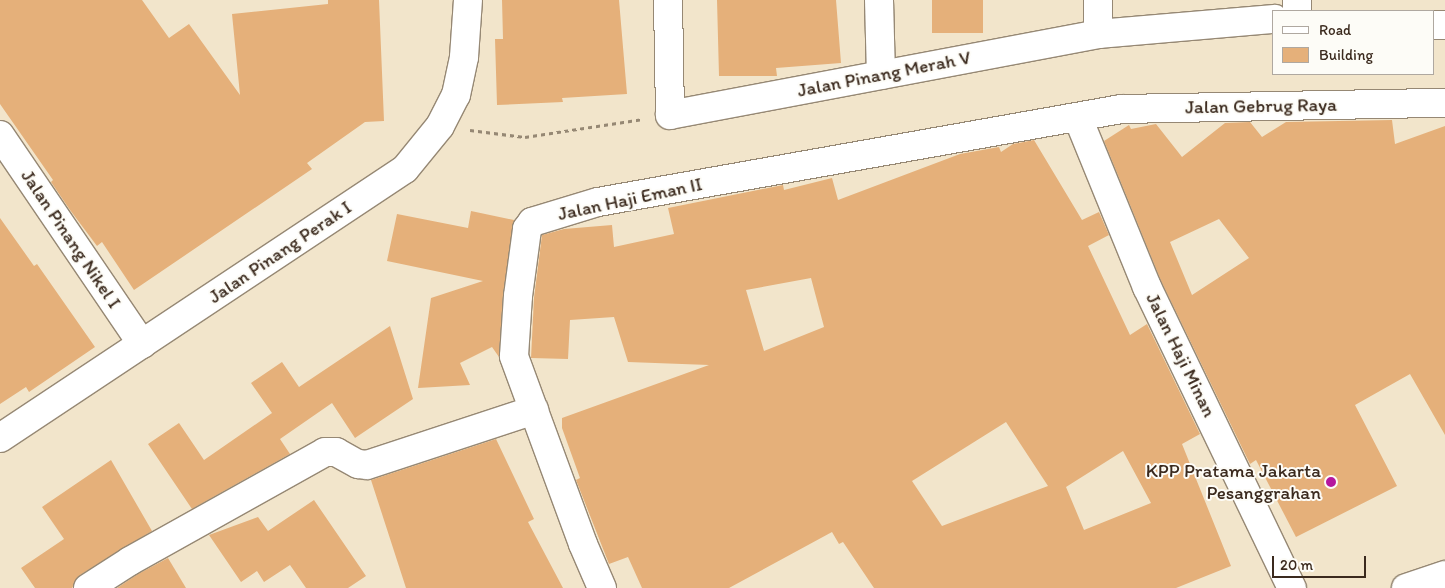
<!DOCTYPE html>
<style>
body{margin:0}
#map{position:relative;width:1445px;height:588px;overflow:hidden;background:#f2e5cb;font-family:Itim,sans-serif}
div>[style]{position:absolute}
.building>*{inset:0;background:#e5b07a;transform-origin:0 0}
.path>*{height:3px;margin-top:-1.5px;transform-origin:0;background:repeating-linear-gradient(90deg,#968874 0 4px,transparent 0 8px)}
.roads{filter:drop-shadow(1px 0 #968874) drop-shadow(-1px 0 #968874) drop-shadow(0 1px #968874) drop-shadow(0 -1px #968874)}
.minor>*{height:28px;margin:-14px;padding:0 14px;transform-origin:14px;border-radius:14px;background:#fff}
.secondary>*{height:28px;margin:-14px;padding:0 14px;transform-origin:14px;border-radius:14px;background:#fff}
.dots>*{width:14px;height:14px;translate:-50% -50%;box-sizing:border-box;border:2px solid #fdfcf7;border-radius:50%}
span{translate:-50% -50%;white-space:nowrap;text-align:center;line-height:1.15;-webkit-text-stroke:4px #fdfcf7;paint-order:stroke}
.street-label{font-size:19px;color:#3b2a1e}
.poi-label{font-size:19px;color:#3b2a1e}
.right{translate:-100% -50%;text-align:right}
.legend{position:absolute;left:1272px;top:10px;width:162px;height:65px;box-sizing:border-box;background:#fdfcf7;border:1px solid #afa8a0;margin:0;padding:6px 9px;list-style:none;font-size:15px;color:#3b2a1e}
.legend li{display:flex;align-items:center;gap:10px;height:25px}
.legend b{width:25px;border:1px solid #afa8a0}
.scale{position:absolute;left:1272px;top:556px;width:94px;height:22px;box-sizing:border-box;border:2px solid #3b2a1e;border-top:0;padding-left:6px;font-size:15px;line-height:18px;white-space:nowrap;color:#3b2a1e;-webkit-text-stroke:4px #fdfcf7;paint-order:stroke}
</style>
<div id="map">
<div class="building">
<i style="clip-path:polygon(0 0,142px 0,169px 38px,189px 24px,240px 95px,232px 14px,328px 4px,328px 0,379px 0,384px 121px,365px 122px,307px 163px,312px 169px,134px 290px,102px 242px,97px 246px,70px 210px,51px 182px,53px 180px,0 104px)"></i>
<i style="clip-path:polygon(502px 0,619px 0,627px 94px,562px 98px,563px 102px,497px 105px,495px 39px,503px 39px)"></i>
<i style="clip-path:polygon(717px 0,836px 0,841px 63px,776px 68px,777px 76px,719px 76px)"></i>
<i style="left:932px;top:0;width:51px;height:33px"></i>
<i style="clip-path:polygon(evenodd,1392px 120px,1395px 144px,1445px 126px,1445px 435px,1410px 374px,1355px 405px,1397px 486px,1296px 537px,1256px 460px,1250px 464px,1161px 281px,1104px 141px,1129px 125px,1131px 129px,1156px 124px,1182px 157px,1225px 123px,1250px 122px,1262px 137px,1286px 122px,1392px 120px,1219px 219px,1249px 258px,1192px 295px,1170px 242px,1219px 219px)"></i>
<i style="clip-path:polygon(evenodd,1034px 140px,1082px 220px,1099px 212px,1109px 235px,1088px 246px,1130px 335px,1147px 324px,1200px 434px,1182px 444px,1231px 566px,1176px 588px,874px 588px,843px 542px,839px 544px,832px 532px,729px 588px,642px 588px,628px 557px,609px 564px,576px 480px,580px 478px,562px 428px,562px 418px,709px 365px,628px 362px,614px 317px,570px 320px,568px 359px,531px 358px,534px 298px,542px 235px,564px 229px,612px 225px,614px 247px,674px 234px,668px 208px,783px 185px,784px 190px,832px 178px,838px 200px,960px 154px,999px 147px,1001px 152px,1013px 144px,1034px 140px,811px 278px,824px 327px,764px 351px,746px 290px,811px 278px,1034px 140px,1006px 422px,1048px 486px,942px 526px,912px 481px,1006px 422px,1034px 140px,1123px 451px,1151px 503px,1084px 530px,1066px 487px,1123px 451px)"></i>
<i style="clip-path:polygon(471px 211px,514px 220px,503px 294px,499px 357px,492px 347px,460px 363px,470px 385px,418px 388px,431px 298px,483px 281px,387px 261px,397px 214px,468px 228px)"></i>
<i style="clip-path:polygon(0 218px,34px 266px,37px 264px,95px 347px,29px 392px,26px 387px,0 404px)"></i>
<i style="clip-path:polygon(390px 326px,413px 399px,355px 438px,332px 403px,280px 439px,290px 454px,192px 509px,148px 444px,179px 423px,204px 460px,272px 413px,251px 383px,282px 362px,299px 387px)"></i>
<i style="clip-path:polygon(496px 439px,534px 519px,528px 522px,563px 588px,406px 588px,371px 480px)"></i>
<i style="clip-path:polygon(111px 460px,152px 531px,80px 575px,72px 588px,35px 588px,21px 568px,64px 539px,42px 507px)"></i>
<i style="clip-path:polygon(314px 500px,366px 576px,348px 588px,306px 588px,290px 565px,264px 582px,257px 571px,241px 582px,209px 535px,258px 517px,268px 531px)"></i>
<i style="clip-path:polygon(168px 558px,186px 588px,117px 588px,138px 574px)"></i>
</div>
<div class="path">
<i style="left:470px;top:130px;width:55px;rotate:7.3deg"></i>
<i style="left:525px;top:137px;width:118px;rotate:-8.7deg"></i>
</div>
<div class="roads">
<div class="minor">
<i style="left:668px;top:0;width:115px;rotate:89deg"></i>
<i style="left:670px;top:115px;width:436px;rotate:-10.7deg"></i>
<i style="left:1098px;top:34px;width:177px;rotate:-4.9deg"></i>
<i style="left:879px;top:0;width:75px;rotate:88.5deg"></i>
<i style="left:1098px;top:0;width:34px;rotate:90deg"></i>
<i style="left:1297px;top:11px;width:11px;rotate:-90deg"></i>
<i style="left:1434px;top:25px;width:11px"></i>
<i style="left:1078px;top:118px;width:183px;rotate:67.8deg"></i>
<i style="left:1147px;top:287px;width:334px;rotate:64.3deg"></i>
<i style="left:0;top:135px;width:253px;rotate:55.8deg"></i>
<i style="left:0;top:438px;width:486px;rotate:-33.6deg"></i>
<i style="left:405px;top:169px;width:55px;rotate:-50.9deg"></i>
<i style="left:440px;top:126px;width:35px;rotate:-63deg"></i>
<i style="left:456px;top:95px;width:39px;rotate:-78deg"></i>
<i style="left:464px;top:57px;width:57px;rotate:-86deg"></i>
<i style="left:88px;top:588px;width:50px;rotate:-32.7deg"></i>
<i style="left:130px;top:561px;width:223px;rotate:-29.2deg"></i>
<i style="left:325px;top:452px;width:11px"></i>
<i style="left:336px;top:452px;width:25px;rotate:29deg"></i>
<i style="left:358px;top:464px;width:9px;rotate:6deg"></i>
<i style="left:367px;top:465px;width:176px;rotate:-18.2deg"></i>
<i style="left:602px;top:588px;width:48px;rotate:-113.4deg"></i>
<i style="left:583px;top:544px;width:200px;rotate:-110.2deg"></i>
<i style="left:514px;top:356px;width:60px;rotate:-86.2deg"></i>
<i style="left:518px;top:296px;width:68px;rotate:-82.3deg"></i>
<i style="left:527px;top:229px;width:9px;rotate:-54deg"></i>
<i style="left:532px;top:222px;width:69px;rotate:-16.9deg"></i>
<i style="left:598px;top:202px;width:531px;rotate:-10.08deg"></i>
<i style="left:1121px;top:109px;width:324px;rotate:-1.1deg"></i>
</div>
<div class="secondary">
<i style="left:1406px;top:588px;width:41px;rotate:-18.4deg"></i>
</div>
</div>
<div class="dots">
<i style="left:1331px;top:482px;background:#b5179e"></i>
</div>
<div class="street-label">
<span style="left:884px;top:74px;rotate:-11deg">Jalan Pinang Merah V</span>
<span style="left:1261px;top:106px;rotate:-1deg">Jalan Gebrug Raya</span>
<span style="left:630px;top:199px;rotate:-12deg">Jalan Haji Eman II</span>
<span style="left:71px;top:239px;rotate:56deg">Jalan Pinang Nikel I</span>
<span style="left:280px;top:252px;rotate:-34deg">Jalan Pinang Perak I</span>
<span style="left:1181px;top:355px;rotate:64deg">Jalan Haji Minan</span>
</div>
<div class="poi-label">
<span class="right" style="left:1321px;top:482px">KPP Pratama Jakarta<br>Pesanggrahan</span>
</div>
<ul class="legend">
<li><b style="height:6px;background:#fff"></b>Road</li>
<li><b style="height:14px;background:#e5b07a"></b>Building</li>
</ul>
<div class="scale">20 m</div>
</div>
